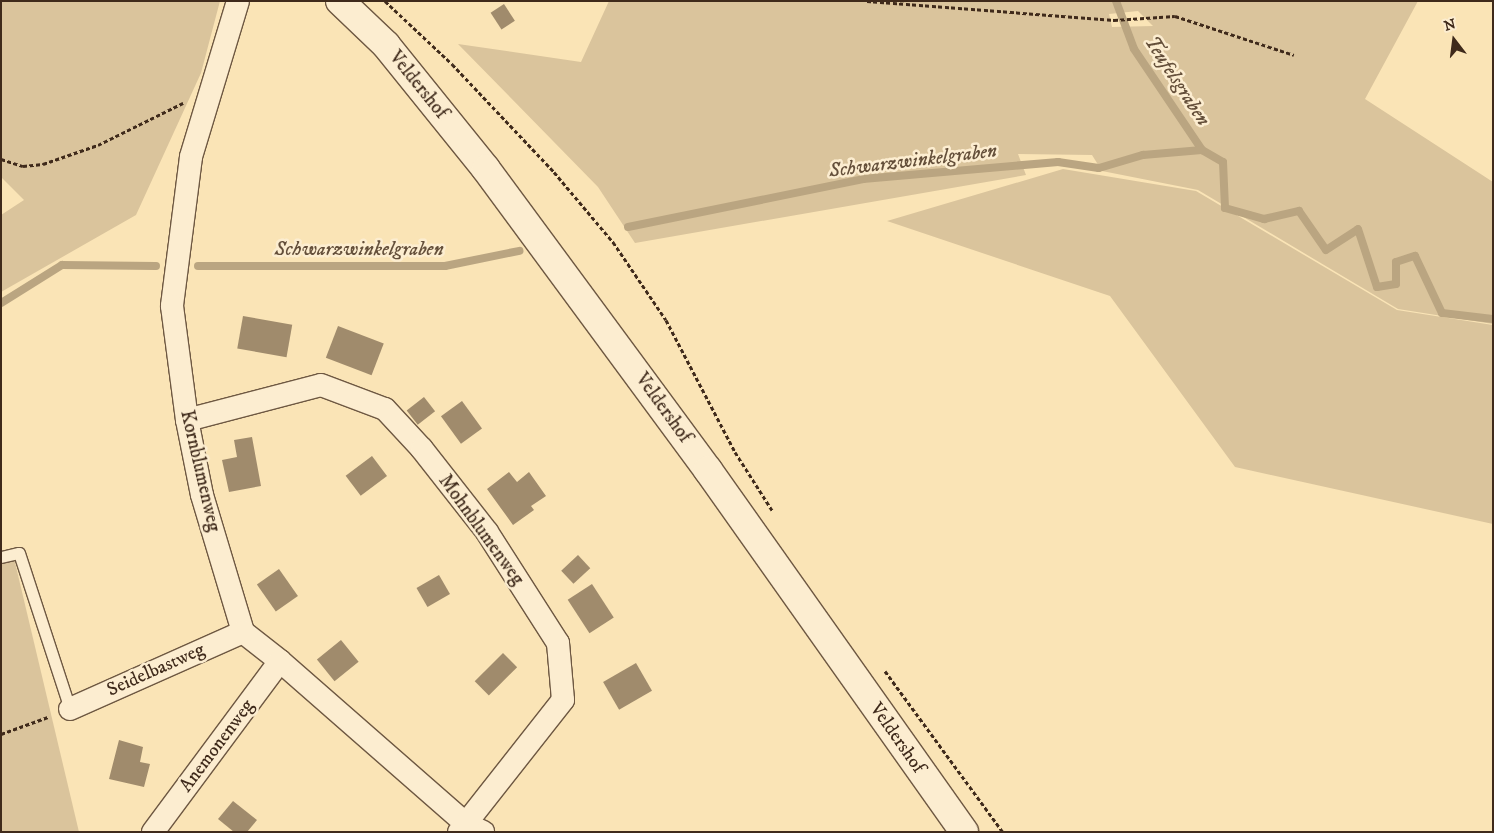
<!DOCTYPE html>
<style>
body{margin:0}
#map{position:relative;width:1494px;height:833px;overflow:hidden;background:#fae4b6;font-family:"IM FELL DW Pica",serif}
div>[style]{position:absolute}
.green>*{inset:0;background:#dac49c}
.stream>*{height:8px;margin:-4px;padding:0 4px;transform-origin:4px;border-radius:4px;background:#baa581}
.building>*{inset:0;background:#a08b6c;transform-origin:0 0}
.path>*{height:3px;margin-top:-1.5px;transform-origin:0;background:repeating-linear-gradient(90deg,#3f2a1b 0 4px,transparent 0 6.5px)}
.roads{filter:drop-shadow(1px 0 #6e5842) drop-shadow(-1px 0 #6e5842) drop-shadow(0 1px #6e5842) drop-shadow(0 -1px #6e5842)}
.service>*{height:11px;margin:-5.5px;padding:0 5.5px;transform-origin:5.5px;border-radius:5.5px;background:#fcedd0}
.minor>*{height:22px;margin:-11px;padding:0 11px;transform-origin:11px;border-radius:11px;background:#fcedd0}
.secondary>*{height:28px;margin:-14px;padding:0 14px;transform-origin:14px;border-radius:14px;background:#fcedd0}
span{translate:-50% -50%;white-space:nowrap;text-align:center;line-height:1.15;-webkit-text-stroke:5px #fcedd0;paint-order:stroke}
.street-label{font-size:19px;color:#3f2a1b}
.water-label{font-size:20px;color:#644f3a;font-style:italic}
.frame{position:absolute;inset:0;border:2px solid #3f2a1b;pointer-events:none}
.north{position:absolute;left:1429px;top:15px;width:50px;height:50px;-webkit-text-stroke:4px #fcedd0;paint-order:stroke;rotate:345deg;font-size:14px;font-weight:700;line-height:20px;text-align:center;color:#3f2a1b}
.north::after{content:'';display:block;margin:auto;width:18px;height:22px;background:#3f2a1b;clip-path:polygon(50% 0,100% 100%,50% 72%,0 100%)}
</style>
<div id="map">
<div class="green">
<i style="clip-path:polygon(1px 1px,220px 1px,201px 73px,136px 215px,1px 292px,1px 215px,24px 200px,1px 177px)"></i>
<i style="clip-path:polygon(evenodd,609px 1px,1418px 1px,1365px 99px,1493px 182px,1493px 324px,1398px 309px,1198px 190px,1102px 171px,1092px 155px,1018px 154px,1026px 175px,635px 243px,598px 187px,458px 44px,581px 62px,609px 1px,1138px 11px,1153px 26px,1112px 27px,1109px 14px,1138px 11px)"></i>
<i style="clip-path:polygon(1063px 169px,1196px 191px,1397px 310px,1493px 325px,1493px 524px,1235px 467px,1110px 296px,887px 221px)"></i>
<i style="clip-path:polygon(13px 554px,79px 832px,1px 832px,1px 559px)"></i>
</div>
<div class="stream">
<i style="left:1116px;top:1px;width:51px;rotate:69.4deg"></i>
<i style="left:1134px;top:49px;width:122px;rotate:56deg"></i>
<i style="left:1202px;top:150px;width:24px;rotate:30deg"></i>
<i style="left:1223px;top:162px;width:46px;rotate:87.5deg"></i>
<i style="left:1225px;top:208px;width:41px;rotate:15.8deg"></i>
<i style="left:1264px;top:219px;width:36px;rotate:-13deg"></i>
<i style="left:1299px;top:211px;width:47px;rotate:55.3deg"></i>
<i style="left:1326px;top:250px;width:38px;rotate:-33deg"></i>
<i style="left:1358px;top:229px;width:61px;rotate:71.9deg"></i>
<i style="left:1377px;top:287px;width:19px;rotate:-9deg"></i>
<i style="left:1396px;top:284px;width:22px;rotate:-90deg"></i>
<i style="left:1396px;top:262px;width:20px;rotate:-18deg"></i>
<i style="left:1415px;top:256px;width:63px;rotate:64.7deg"></i>
<i style="left:1442px;top:313px;width:51px;rotate:6.7deg"></i>
<i style="left:628px;top:227px;width:240px;rotate:-11.5deg"></i>
<i style="left:863px;top:179px;width:196px;rotate:-5deg"></i>
<i style="left:1058px;top:162px;width:41px;rotate:8.3deg"></i>
<i style="left:1099px;top:168px;width:46px;rotate:-16.5deg"></i>
<i style="left:1143px;top:155px;width:59px;rotate:-4.8deg"></i>
<i style="left:198px;top:266px;width:247px"></i>
<i style="left:445px;top:266px;width:76px;rotate:-11.5deg"></i>
<i style="left:1px;top:303px;width:72px;rotate:-31.9deg"></i>
<i style="left:62px;top:265px;width:94px;rotate:0.6deg"></i>
</div>
<div class="building">
<i style="left:504px;top:4px;width:20px;height:16px;rotate:57deg"></i>
<i style="left:243px;top:316px;width:50px;height:33px;rotate:10deg"></i>
<i style="left:338px;top:326px;width:49px;height:34px;rotate:21deg"></i>
<i style="left:424px;top:397px;width:18px;height:22px;rotate:52deg"></i>
<i style="left:462px;top:401px;width:34px;height:26px;rotate:54deg"></i>
<i style="clip-path:polygon(252px 437px,261px 486px,229px 492px,222px 460px,237px 457px,234px 440px)"></i>
<i style="left:372px;top:456px;width:25px;height:33px;rotate:53deg"></i>
<i style="clip-path:polygon(509px 472px,517px 482px,529px 472px,546px 496px,531px 506px,534px 510px,513px 525px,487px 489px)"></i>
<i style="left:578px;top:555px;width:18px;height:23px;rotate:47deg"></i>
<i style="left:279px;top:569px;width:33px;height:27px;rotate:55deg"></i>
<i style="left:439px;top:575px;width:22px;height:26px;rotate:60deg"></i>
<i style="left:592px;top:584px;width:40px;height:29px;rotate:57deg"></i>
<i style="left:341px;top:640px;width:28px;height:31px;rotate:51deg"></i>
<i style="left:503px;top:653px;width:20px;height:40px;rotate:45deg"></i>
<i style="left:636px;top:663px;width:32px;height:38px;rotate:60deg"></i>
<i style="clip-path:polygon(119px 740px,143px 747px,140px 762px,150px 764px,144px 787px,109px 779px)"></i>
<i style="clip-path:polygon(233px 801px,257px 820px,247px 832px,234px 832px,218px 819px)"></i>
</div>
<div class="path">
<i style="left:385px;top:1px;width:92px;rotate:43.2deg"></i>
<i style="left:452px;top:64px;width:149px;rotate:46.6deg"></i>
<i style="left:554px;top:172px;width:92px;rotate:49.9deg"></i>
<i style="left:613px;top:242px;width:94px;rotate:55.8deg"></i>
<i style="left:666px;top:320px;width:149px;rotate:62.4deg"></i>
<i style="left:735px;top:452px;width:69px;rotate:57.5deg"></i>
<i style="left:867px;top:1px;width:248px;rotate:4.4deg"></i>
<i style="left:1114px;top:20px;width:61px;rotate:-3.8deg"></i>
<i style="left:1175px;top:16px;width:125px;rotate:18.1deg"></i>
<i style="left:1px;top:159px;width:23px;rotate:18deg"></i>
<i style="left:23px;top:166px;width:20px;rotate:-6deg"></i>
<i style="left:43px;top:164px;width:58px;rotate:-19.1deg"></i>
<i style="left:98px;top:145px;width:95px;rotate:-26.3deg"></i>
<i style="left:885px;top:671px;width:200px;rotate:53.8deg"></i>
<i style="left:1px;top:734px;width:50px;rotate:-19.9deg"></i>
</div>
<div class="roads">
<div class="service">
<i style="left:1px;top:557px;width:18px;rotate:-13deg"></i>
<i style="left:19px;top:553px;width:164px;rotate:71.9deg"></i>
</div>
<div class="minor">
<i style="left:238px;top:1px;width:163px;rotate:106.8deg"></i>
<i style="left:191px;top:157px;width:150px;rotate:97.3deg"></i>
<i style="left:172px;top:306px;width:115px;rotate:82.5deg"></i>
<i style="left:187px;top:420px;width:76px;rotate:78.7deg"></i>
<i style="left:202px;top:495px;width:143px;rotate:73.3deg"></i>
<i style="left:243px;top:632px;width:47px;rotate:38.1deg"></i>
<i style="left:280px;top:661px;width:247px;rotate:41.2deg"></i>
<i style="left:466px;top:824px;width:19px;rotate:25deg"></i>
<i style="left:187px;top:420px;width:138px;rotate:-14.6deg"></i>
<i style="left:321px;top:385px;width:68px;rotate:20.6deg"></i>
<i style="left:385px;top:409px;width:54px;rotate:47.2deg"></i>
<i style="left:422px;top:449px;width:105px;rotate:51.9deg"></i>
<i style="left:487px;top:532px;width:132px;rotate:57.4deg"></i>
<i style="left:558px;top:643px;width:57px;rotate:85deg"></i>
<i style="left:563px;top:700px;width:168px;rotate:128.2deg"></i>
<i style="left:70px;top:709px;width:189px;rotate:-24deg"></i>
<i style="left:153px;top:832px;width:213px;rotate:-53.4deg"></i>
</div>
<div class="secondary">
<i style="left:340px;top:1px;width:64px;rotate:43.7deg"></i>
<i style="left:386px;top:45px;width:159px;rotate:51.1deg"></i>
<i style="left:486px;top:169px;width:374px;rotate:53.6deg"></i>
<i style="left:708px;top:470px;width:443px;rotate:54.7deg"></i>
</div>
</div>
<div class="street-label">
<span style="left:418px;top:85px;rotate:51deg">Veldershof</span>
<span style="left:663px;top:408px;rotate:54deg">Veldershof</span>
<span style="left:200px;top:471px;rotate:77deg">Kornblumenweg</span>
<span style="left:481px;top:530px;rotate:54deg">Mohnblumenweg</span>
<span style="left:156px;top:670px;rotate:-24deg">Seidelbastweg</span>
<span style="left:897px;top:738px;rotate:55deg">Veldershof</span>
<span style="left:217px;top:746px;rotate:-53deg">Anemonenweg</span>
</div>
<div class="water-label">
<span style="left:1177px;top:81px;rotate:57deg">Teufelsgraben</span>
<span style="left:913px;top:161px;rotate:-7deg">Schwarzwinkelgraben</span>
<span style="left:359px;top:249px">Schwarzwinkelgraben</span>
</div>
<div class="frame"></div>
<div class="north">N</div>
</div>
